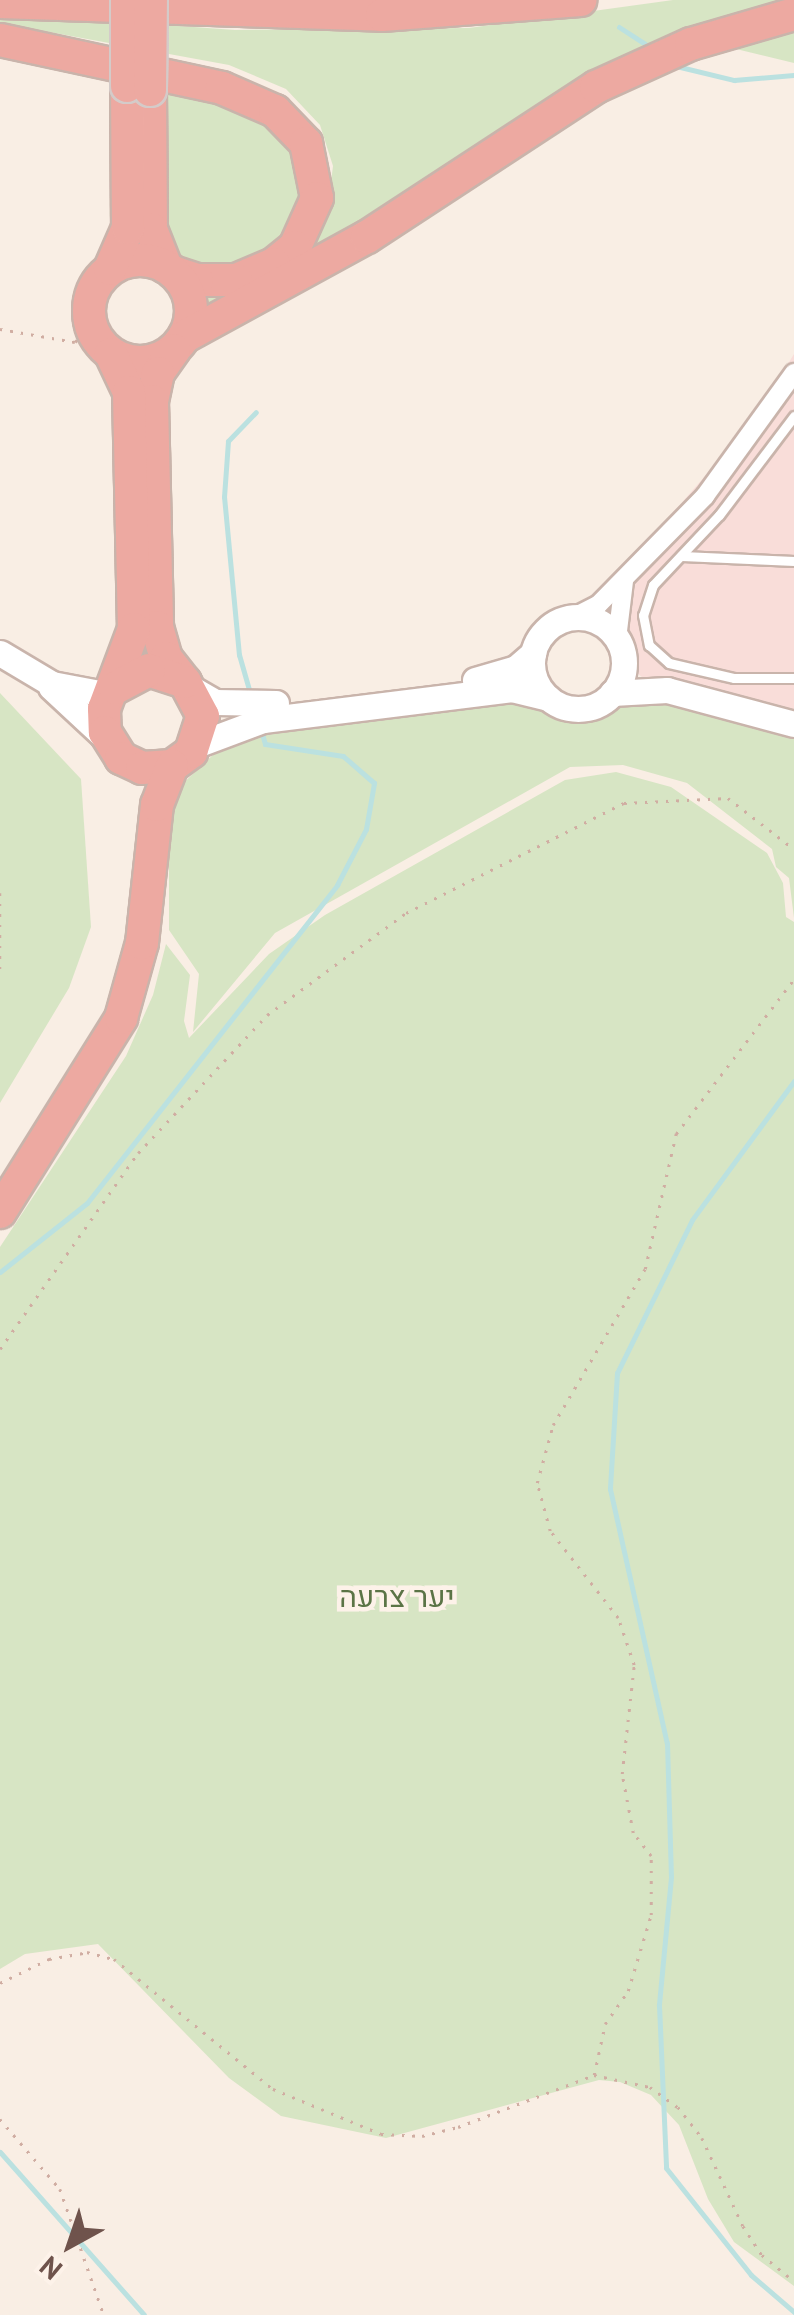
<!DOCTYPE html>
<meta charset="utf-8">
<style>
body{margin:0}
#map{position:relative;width:794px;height:2315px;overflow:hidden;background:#f9eee4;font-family:"PT Sans",Heebo,sans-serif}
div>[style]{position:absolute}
.commercial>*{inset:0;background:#f9ddd9}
.green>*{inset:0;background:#d7e5c4}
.stream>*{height:5px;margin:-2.5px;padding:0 2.5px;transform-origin:2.5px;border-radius:2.5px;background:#bbe1e0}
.path>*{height:2.5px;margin-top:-1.25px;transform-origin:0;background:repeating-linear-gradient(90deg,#d0ada2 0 2.5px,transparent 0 10.5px)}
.roads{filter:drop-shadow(2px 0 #c9b4ab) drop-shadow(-2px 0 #c9b4ab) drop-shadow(0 2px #c9b4ab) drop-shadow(0 -2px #c9b4ab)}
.lane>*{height:9px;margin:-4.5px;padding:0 4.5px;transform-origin:4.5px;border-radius:4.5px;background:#fff}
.street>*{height:18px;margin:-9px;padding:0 9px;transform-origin:9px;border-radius:9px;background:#fff}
.secondary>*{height:25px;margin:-12.5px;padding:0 12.5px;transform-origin:12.5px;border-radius:12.5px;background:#fff}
.secondary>.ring{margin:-12.5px;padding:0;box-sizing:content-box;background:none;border:25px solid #fff;border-radius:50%}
.highway>*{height:32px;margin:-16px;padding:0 16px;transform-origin:16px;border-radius:16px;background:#eda9a1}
.highway>.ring{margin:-16px;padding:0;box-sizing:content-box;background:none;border:32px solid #eda9a1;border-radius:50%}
.bridges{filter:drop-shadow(2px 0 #d4cbc9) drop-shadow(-2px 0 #d4cbc9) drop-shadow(0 2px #d4cbc9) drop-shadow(0 -2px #d4cbc9)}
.highway-bridge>*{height:32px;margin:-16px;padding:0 16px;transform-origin:16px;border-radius:16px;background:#eda9a1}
span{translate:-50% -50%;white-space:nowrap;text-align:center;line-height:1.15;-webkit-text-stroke:9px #fdf2e9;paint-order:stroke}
.park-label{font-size:30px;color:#5b7446}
.north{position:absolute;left:20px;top:2195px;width:100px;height:100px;-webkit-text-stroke:8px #fdf2e9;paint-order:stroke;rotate:220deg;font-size:28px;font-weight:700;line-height:40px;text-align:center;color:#6f534c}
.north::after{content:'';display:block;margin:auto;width:35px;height:45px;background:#6f534c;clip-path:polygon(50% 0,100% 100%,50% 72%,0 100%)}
</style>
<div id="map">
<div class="commercial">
<i style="clip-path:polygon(794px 354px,794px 732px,669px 698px,615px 656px,606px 613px,624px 569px,753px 421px)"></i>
</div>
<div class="green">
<i style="clip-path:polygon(673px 0,794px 0,718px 23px,206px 313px,196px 288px,216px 290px,328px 206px,333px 166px,320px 125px,286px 89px,229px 65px,0 23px,0 13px,235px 30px,469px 28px)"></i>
<i style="clip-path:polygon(794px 29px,794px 63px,732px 48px)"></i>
<i style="clip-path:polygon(164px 83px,218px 96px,285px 132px,306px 179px,287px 239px,232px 268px,176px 261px,163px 221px)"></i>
<i style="clip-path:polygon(0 693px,81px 779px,91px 927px,69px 988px,0 1103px)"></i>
<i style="clip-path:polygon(657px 694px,794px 734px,794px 918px,789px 878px,776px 867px,772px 849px,687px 783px,623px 765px,570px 767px,275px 933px,193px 1032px,199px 974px,169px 930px,169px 812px,175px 791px,216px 752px,245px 738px,524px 699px,578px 719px)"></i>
<i style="clip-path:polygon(616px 772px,671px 787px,767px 853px,783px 883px,786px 917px,794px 922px,794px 2286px,734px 2242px,708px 2199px,679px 2125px,651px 2095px,620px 2082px,599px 2080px,386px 2138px,281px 2116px,229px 2078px,98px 1944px,25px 1954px,0 1969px,0 1247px,126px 1056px,153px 995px,166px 944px,190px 975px,184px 1021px,189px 1038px,269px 954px,325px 915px,565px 780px)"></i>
</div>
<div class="stream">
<i style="left:619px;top:27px;width:31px;rotate:33deg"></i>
<i style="left:676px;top:66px;width:60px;rotate:13.6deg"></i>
<i style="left:734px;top:80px;width:60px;rotate:-4.8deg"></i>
<i style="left:250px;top:693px;width:40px;rotate:-106deg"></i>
<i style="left:239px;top:655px;width:159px;rotate:-95.4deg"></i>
<i style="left:224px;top:497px;width:56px;rotate:-85.9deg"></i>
<i style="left:228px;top:441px;width:40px;rotate:-46deg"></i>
<i style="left:794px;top:1081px;width:172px;rotate:126.3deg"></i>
<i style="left:692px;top:1220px;width:170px;rotate:116.1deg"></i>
<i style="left:617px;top:1373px;width:116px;rotate:93.5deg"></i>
<i style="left:610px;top:1489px;width:260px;rotate:77.4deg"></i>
<i style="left:667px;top:1743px;width:134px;rotate:88.3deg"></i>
<i style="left:671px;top:1877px;width:129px;rotate:95.4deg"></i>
<i style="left:659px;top:2005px;width:163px;rotate:87.5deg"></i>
<i style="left:666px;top:2168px;width:137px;rotate:51.5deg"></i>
<i style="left:751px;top:2275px;width:57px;rotate:40.7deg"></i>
<i style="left:0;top:1272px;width:111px;rotate:-38.4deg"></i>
<i style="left:87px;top:1203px;width:405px;rotate:-51.8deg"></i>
<i style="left:337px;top:885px;width:63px;rotate:-62.6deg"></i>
<i style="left:366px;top:829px;width:47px;rotate:-80.1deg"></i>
<i style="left:374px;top:783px;width:41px;rotate:-138.9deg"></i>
<i style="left:343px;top:756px;width:79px;rotate:-171.3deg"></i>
<i style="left:265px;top:744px;width:18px;rotate:-106deg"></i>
<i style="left:0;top:2152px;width:217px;rotate:48.5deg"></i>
</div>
<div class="path">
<i style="left:0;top:329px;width:76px;rotate:9.8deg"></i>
<i style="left:75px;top:342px;width:20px;rotate:-45deg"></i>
<i style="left:89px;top:328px;width:11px;rotate:56deg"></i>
<i style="left:0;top:893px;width:83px;rotate:90deg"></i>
<i style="left:0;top:1349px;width:240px;rotate:-54.9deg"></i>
<i style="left:138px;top:1153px;width:189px;rotate:-46.9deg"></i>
<i style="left:267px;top:1015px;width:172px;rotate:-36.3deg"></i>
<i style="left:406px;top:913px;width:244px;rotate:-26.8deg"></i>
<i style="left:624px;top:803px;width:104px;rotate:-2.8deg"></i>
<i style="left:728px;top:798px;width:83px;rotate:37.7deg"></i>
<i style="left:0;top:1983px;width:55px;rotate:-26.1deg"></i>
<i style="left:49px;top:1959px;width:39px;rotate:-10deg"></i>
<i style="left:87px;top:1952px;width:28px;rotate:15deg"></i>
<i style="left:114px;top:1959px;width:205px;rotate:39.3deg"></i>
<i style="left:273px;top:2089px;width:117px;rotate:22.6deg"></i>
<i style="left:381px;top:2134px;width:41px;rotate:2.8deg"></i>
<i style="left:422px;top:2136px;width:37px;rotate:-14deg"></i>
<i style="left:458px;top:2127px;width:146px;rotate:-20.9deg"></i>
<i style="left:594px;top:2075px;width:57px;rotate:12.1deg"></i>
<i style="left:650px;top:2087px;width:34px;rotate:36deg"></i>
<i style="left:678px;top:2107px;width:39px;rotate:52deg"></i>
<i style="left:702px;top:2138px;width:97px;rotate:65deg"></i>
<i style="left:743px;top:2226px;width:35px;rotate:57deg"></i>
<i style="left:762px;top:2255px;width:41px;rotate:39.1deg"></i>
<i style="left:594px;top:2075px;width:52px;rotate:-77.8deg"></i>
<i style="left:605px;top:2024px;width:40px;rotate:-55.1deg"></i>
<i style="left:628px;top:1991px;width:79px;rotate:-73.2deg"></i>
<i style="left:651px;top:1915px;width:59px;rotate:-90deg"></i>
<i style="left:651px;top:1856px;width:29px;rotate:-128deg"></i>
<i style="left:633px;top:1833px;width:60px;rotate:-100.6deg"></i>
<i style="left:622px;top:1774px;width:110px;rotate:-83.7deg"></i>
<i style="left:634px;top:1665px;width:50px;rotate:-108.8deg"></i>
<i style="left:618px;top:1618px;width:110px;rotate:-128deg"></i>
<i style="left:550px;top:1531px;width:50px;rotate:-105.2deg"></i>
<i style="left:537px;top:1483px;width:60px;rotate:-74.6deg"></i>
<i style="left:553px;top:1425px;width:181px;rotate:-59.5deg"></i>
<i style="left:645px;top:1269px;width:139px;rotate:-77.1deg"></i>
<i style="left:676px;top:1134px;width:195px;rotate:-52.7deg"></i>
<i style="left:0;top:2119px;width:92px;rotate:49.4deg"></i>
<i style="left:60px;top:2189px;width:133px;rotate:70.8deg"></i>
</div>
<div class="roads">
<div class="lane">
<i style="left:794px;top:416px;width:124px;rotate:127.1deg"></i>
<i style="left:719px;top:515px;width:96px;rotate:133.3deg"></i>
<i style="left:653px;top:585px;width:32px;rotate:108deg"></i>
<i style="left:643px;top:615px;width:31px;rotate:79deg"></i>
<i style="left:649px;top:645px;width:27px;rotate:42deg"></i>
<i style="left:669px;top:663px;width:67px;rotate:13deg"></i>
<i style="left:734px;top:678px;width:60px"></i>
<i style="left:682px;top:556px;width:112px;rotate:2.6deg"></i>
</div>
<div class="street">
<i style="left:574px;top:617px;width:27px;rotate:-27deg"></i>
<i style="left:598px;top:605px;width:153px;rotate:-45.5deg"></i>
<i style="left:705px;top:496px;width:152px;rotate:-54.1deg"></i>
<i style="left:617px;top:639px;width:58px;rotate:-83.1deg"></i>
</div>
<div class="secondary">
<i class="ring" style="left:532px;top:617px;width:67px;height:67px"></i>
<i style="left:0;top:653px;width:61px;rotate:30.8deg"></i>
<i style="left:52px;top:684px;width:59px;rotate:10.7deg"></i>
<i style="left:475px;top:680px;width:43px;rotate:-16.3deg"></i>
<i style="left:516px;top:668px;width:23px;rotate:-41deg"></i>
<i style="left:51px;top:687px;width:76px;rotate:42.9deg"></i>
<i style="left:191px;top:688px;width:28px;rotate:30deg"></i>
<i style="left:215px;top:702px;width:61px;rotate:0.9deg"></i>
<i style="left:612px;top:693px;width:55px;rotate:-3.1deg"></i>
<i style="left:667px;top:690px;width:131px;rotate:15deg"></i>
<i style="left:196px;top:745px;width:72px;rotate:-20.5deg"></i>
<i style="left:263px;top:720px;width:251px;rotate:-7.1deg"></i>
<i style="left:512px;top:689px;width:37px;rotate:14deg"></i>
</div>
<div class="highway">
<i style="left:0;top:2px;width:382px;rotate:1.9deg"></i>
<i style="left:382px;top:15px;width:199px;rotate:-4.3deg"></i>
<i style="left:0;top:40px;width:227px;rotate:12.2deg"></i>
<i style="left:222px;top:88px;width:58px;rotate:23.5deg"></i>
<i style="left:275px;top:111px;width:45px;rotate:45.9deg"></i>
<i style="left:306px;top:143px;width:56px;rotate:78.7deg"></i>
<i style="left:317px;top:198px;width:54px;rotate:114.2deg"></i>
<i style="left:295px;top:247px;width:27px;rotate:141deg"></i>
<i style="left:274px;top:264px;width:41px;rotate:157.2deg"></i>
<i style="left:236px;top:280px;width:39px;rotate:180deg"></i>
<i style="left:197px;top:280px;width:25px;rotate:-162deg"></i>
<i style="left:150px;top:90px;width:139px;rotate:89.6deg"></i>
<i style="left:151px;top:229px;width:41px;rotate:68.5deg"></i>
<i class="ring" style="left:89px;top:260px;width:70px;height:70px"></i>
<i style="left:110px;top:269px;width:45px;rotate:-66.3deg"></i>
<i style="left:128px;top:228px;width:142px;rotate:-90.4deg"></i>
<i style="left:184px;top:337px;width:209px;rotate:-28.7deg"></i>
<i style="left:367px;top:237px;width:274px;rotate:-33.2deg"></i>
<i style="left:596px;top:87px;width:104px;rotate:-24.4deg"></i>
<i style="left:691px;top:44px;width:107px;rotate:-16.2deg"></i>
<i style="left:174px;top:350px;width:28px;rotate:125deg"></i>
<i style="left:158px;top:373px;width:29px;rotate:102deg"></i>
<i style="left:152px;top:401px;width:226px;rotate:88.7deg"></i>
<i style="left:157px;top:627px;width:32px;rotate:74deg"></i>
<i style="left:166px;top:658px;width:31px;rotate:52deg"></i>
<i style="left:111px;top:354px;width:42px;rotate:64.7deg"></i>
<i style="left:129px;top:392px;width:237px;rotate:88.8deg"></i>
<i style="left:134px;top:629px;width:85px;rotate:110.6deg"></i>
<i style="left:104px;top:709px;width:23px;rotate:88deg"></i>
<i style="left:105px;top:732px;width:31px;rotate:58deg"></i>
<i style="left:121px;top:758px;width:23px;rotate:25deg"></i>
<i style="left:142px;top:768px;width:30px;rotate:-4deg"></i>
<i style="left:172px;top:766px;width:24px;rotate:-36deg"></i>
<i style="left:191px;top:752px;width:38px;rotate:-72deg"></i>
<i style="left:203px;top:716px;width:38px;rotate:-118deg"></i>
<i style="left:185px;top:682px;width:38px;rotate:-162deg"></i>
<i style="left:149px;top:670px;width:38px;rotate:152deg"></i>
<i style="left:0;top:1212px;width:229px;rotate:-58deg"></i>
<i style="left:121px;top:1018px;width:78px;rotate:-74.4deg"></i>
<i style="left:142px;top:943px;width:139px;rotate:-83.8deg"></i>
<i style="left:157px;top:805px;width:42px;rotate:-69deg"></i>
</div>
</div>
<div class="bridges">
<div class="highway-bridge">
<i style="left:127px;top:86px;width:86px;rotate:-90deg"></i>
<i style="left:150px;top:90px;width:90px;rotate:-89.4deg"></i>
</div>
</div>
<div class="park-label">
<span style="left:397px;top:1596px">יער צרעה</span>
</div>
<div class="north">N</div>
</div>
